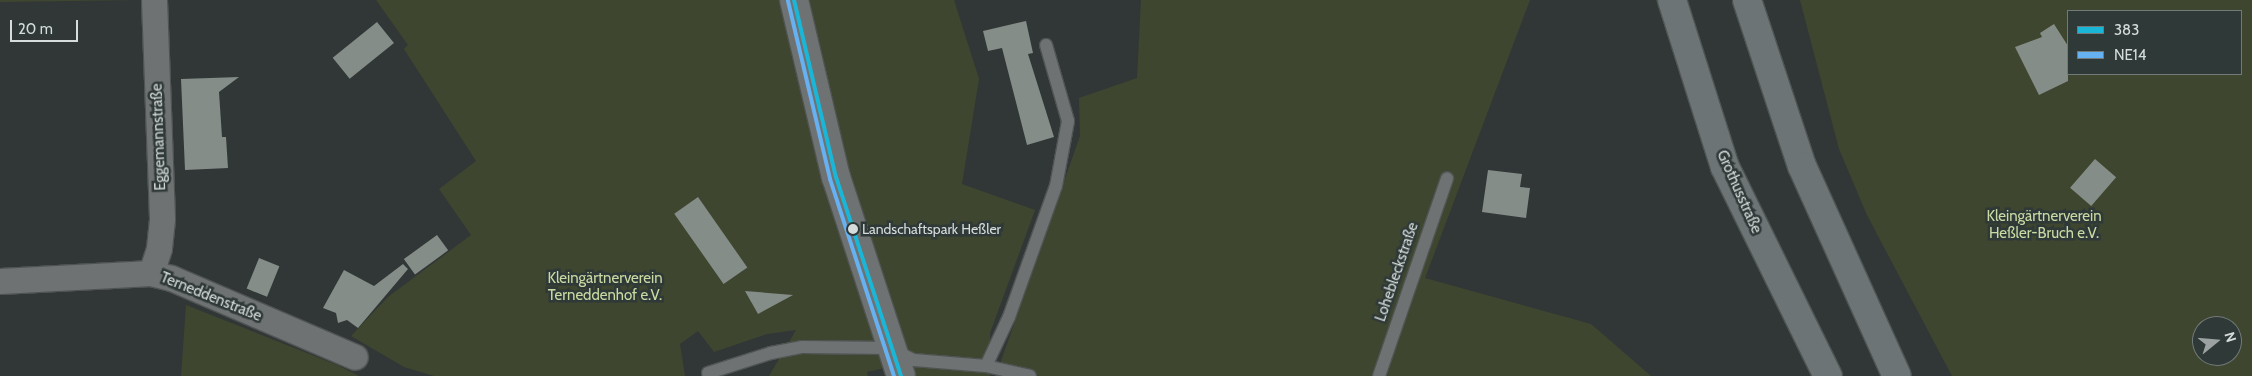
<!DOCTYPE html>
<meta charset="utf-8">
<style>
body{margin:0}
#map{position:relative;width:2252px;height:376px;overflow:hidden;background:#313736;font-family:Cabin,sans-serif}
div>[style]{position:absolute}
.green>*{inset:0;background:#3f462f}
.building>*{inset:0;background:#848d88;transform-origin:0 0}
.roads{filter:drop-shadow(1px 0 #4f5453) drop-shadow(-1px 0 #4f5453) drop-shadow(0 1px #4f5453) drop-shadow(0 -1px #4f5453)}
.service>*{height:12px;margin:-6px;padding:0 6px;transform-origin:6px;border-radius:6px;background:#6f7272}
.minor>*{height:25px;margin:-12.5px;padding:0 12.5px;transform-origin:12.5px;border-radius:12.5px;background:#6f7272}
.tertiary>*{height:28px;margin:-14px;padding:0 14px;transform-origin:14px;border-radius:14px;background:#6f7272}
.secondary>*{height:28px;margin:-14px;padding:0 14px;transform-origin:14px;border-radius:14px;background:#6d7475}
.bus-1>*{height:4px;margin:-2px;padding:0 2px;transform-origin:2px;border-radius:2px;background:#1ab6d8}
.bus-2>*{height:4px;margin:-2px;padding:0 2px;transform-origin:2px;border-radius:2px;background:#66b1f2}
.dots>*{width:14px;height:14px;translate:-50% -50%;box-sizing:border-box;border:2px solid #2f3938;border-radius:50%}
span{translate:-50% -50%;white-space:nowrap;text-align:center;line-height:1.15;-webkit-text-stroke:5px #2f3938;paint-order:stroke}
.bus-label{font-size:14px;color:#d6dcdb}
.left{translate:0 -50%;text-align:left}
.street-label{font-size:15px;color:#d6dcdb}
.park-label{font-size:15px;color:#cadaa2}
.legend{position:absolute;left:2067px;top:10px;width:175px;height:65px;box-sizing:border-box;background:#2f3938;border:1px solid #727a79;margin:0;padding:6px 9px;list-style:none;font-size:15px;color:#d6dcdb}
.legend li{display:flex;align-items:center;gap:10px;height:25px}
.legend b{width:25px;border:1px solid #727a79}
.north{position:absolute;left:2192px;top:316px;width:50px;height:50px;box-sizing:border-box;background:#2f3938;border:1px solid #727a79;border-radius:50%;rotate:73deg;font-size:14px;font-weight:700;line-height:20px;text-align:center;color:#d6dcdb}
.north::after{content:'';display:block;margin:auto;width:18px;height:22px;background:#9ca2a1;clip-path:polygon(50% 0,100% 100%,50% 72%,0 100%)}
.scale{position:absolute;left:10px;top:20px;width:68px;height:22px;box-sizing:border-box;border:2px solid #d6dcdb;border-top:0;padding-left:6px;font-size:15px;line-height:18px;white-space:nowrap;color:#d6dcdb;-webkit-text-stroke:4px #2f3938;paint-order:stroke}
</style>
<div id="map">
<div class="green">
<i style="clip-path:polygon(0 0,140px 0,0 2px)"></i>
<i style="clip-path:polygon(376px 0,954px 0,979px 79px,962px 184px,1035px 210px,990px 333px,990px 376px,917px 376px,906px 363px,867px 372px,868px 376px,769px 376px,796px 330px,767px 334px,714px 352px,698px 331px,680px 344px,685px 376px,434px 376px,404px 367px,351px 336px,388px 297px,471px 235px,439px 189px,476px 161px,404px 49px,408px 45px)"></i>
<i style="clip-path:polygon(1141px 0,1530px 0,1425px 278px,1591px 324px,1651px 376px,1009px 376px,1000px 364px,1080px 136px,1079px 98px,1137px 78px)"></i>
<i style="clip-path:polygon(evenodd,1800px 0,2252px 0,2252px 376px,1952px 376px,1867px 215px,1839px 149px,1800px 0,2068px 11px,2241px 11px,2241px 74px,2068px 74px,2068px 11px,1800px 0,2202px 326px,2232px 326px,2232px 356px,2202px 356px,2202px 326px)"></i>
<i style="clip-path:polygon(186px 305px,337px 365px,359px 376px,181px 376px)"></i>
</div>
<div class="building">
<i style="clip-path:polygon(1026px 21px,1033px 53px,1028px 54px,1054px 137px,1027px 145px,1002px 48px,988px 51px,983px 31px)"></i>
<i style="left:377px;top:22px;width:27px;height:57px;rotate:51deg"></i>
<i style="clip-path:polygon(2054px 24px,2068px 46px,2068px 81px,2039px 95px,2015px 47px,2042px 37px,2040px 33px)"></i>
<i style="clip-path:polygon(239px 77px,219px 92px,222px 137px,226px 137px,228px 168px,185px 170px,181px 79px)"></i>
<i style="left:2095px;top:159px;width:28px;height:38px;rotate:41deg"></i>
<i style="clip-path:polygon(1488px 170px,1522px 174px,1520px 187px,1530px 188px,1526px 218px,1482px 212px)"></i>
<i style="left:698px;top:197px;width:86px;height:29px;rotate:55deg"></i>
<i style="left:437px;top:235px;width:19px;height:41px;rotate:54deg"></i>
<i style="left:259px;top:258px;width:22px;height:33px;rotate:22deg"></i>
<i style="clip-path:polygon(403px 264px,408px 269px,358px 328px,347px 320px,338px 323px,336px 313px,323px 308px,344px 270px,374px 286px)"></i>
<i style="clip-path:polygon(745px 291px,793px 295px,758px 314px)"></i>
</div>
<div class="roads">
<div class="service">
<i style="left:986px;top:366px;width:54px;rotate:-64.9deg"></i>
<i style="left:1009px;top:317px;width:139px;rotate:-70.3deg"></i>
<i style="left:1056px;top:186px;width:66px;rotate:-79.5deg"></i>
<i style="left:1068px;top:121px;width:79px;rotate:-106.1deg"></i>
<i style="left:708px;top:373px;width:66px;rotate:-17.6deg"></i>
<i style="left:771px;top:353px;width:32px;rotate:-11deg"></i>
<i style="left:802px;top:347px;width:88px;rotate:0.7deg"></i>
<i style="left:890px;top:348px;width:27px;rotate:27deg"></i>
<i style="left:914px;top:360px;width:72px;rotate:4.8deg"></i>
<i style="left:986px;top:366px;width:45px;rotate:12.8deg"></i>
<i style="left:1379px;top:376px;width:209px;rotate:-71deg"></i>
</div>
<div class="minor">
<i style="left:151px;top:273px;width:26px;rotate:-72deg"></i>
<i style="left:159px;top:248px;width:30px;rotate:-84deg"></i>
<i style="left:162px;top:218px;width:218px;rotate:-92.1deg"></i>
<i style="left:0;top:281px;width:151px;rotate:-3deg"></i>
<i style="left:151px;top:273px;width:21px;rotate:14deg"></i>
<i style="left:171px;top:278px;width:200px;rotate:23.2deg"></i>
</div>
<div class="tertiary">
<i style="left:794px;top:0;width:182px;rotate:76.7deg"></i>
<i style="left:836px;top:177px;width:209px;rotate:71.9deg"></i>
</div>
<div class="secondary">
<i style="left:1672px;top:0;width:175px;rotate:72.4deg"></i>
<i style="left:1725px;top:167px;width:233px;rotate:63.8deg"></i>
<i style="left:1747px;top:0;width:175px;rotate:71.7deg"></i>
<i style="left:1802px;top:166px;width:230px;rotate:65.7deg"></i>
</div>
</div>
<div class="bus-1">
<i style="left:794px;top:0;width:182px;rotate:76.7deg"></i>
<i style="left:836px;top:177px;width:209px;rotate:71.9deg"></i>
</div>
<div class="bus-2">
<i style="left:788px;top:1px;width:183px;rotate:76.7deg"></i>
<i style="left:830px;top:179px;width:207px;rotate:72deg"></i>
</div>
<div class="dots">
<i style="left:853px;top:229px;background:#d6dcdb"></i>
</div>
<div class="bus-label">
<span class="left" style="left:862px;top:229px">Landschaftspark Heßler</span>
</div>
<div class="street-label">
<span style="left:159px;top:137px;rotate:-92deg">Eggemannstraße</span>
<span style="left:1739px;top:192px;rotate:66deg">Grothusstraße</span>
<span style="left:1397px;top:272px;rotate:-71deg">Lohebleckstraße</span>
<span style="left:211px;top:297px;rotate:22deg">Terneddenstraße</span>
</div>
<div class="park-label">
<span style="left:2044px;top:225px">Kleingärtnerverein<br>Heßler-Bruch e.V.</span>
<span style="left:605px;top:287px">Kleingärtnerverein<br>Terneddenhof e.V.</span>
</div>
<ul class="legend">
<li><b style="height:6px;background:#1ab6d8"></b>383</li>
<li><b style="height:6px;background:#66b1f2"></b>NE14</li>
</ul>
<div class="north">N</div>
<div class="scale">20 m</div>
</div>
